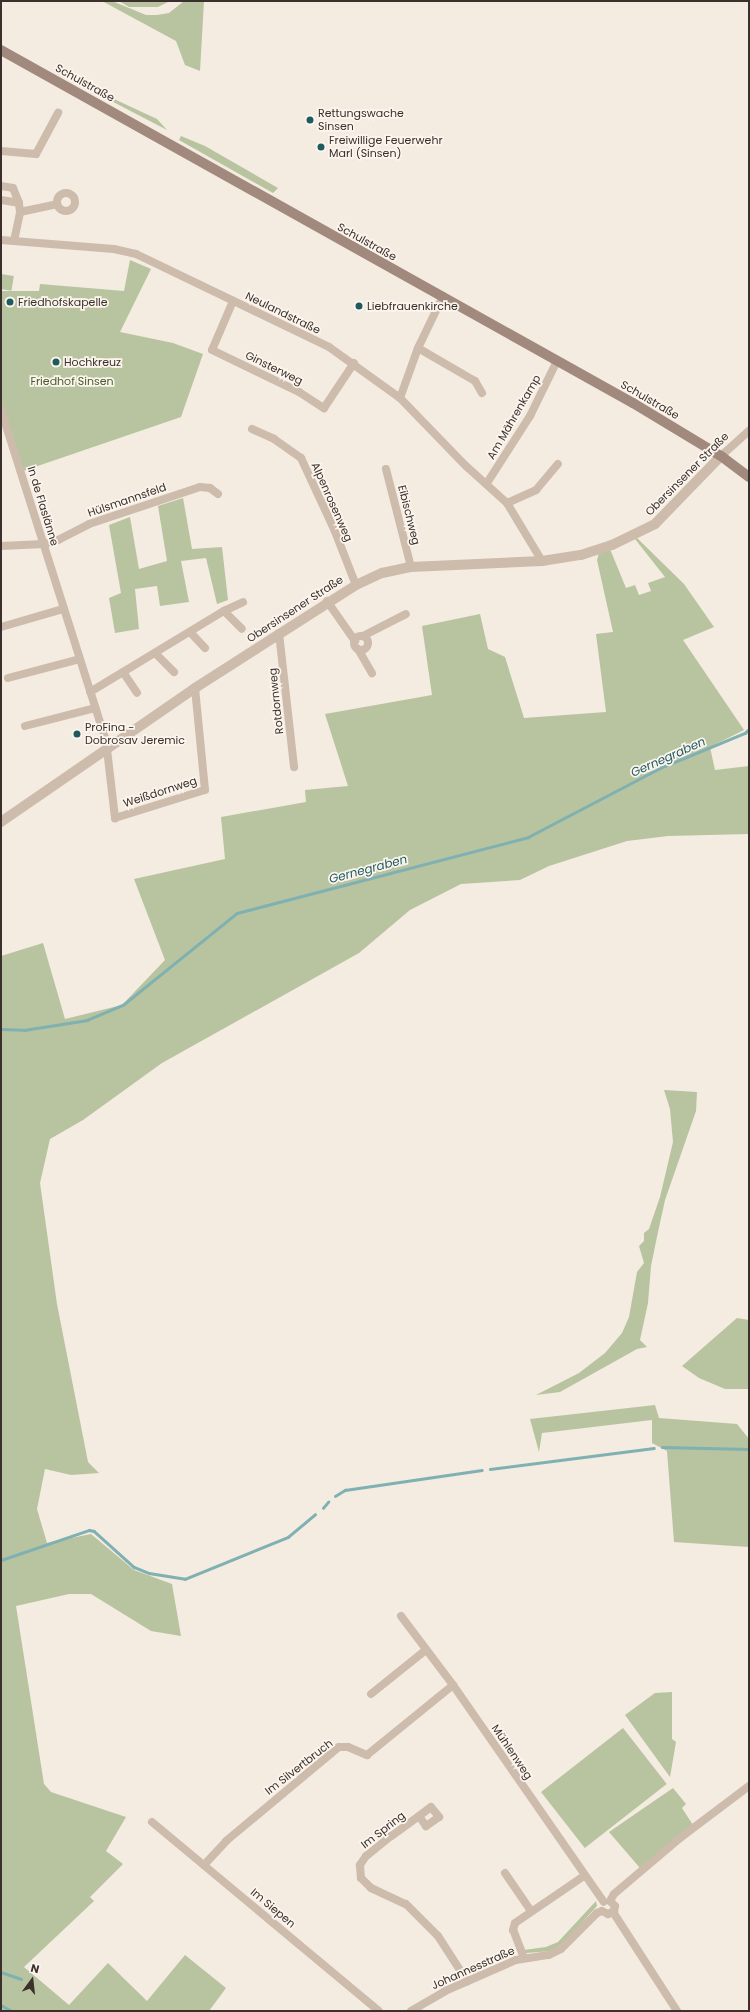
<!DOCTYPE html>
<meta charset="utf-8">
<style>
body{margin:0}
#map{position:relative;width:750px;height:2012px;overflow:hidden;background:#f4ebe1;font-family:Poppins,sans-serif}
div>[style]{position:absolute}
.green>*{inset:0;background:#b8c4a0;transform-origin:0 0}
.stream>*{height:2.5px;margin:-1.25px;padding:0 1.25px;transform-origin:1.25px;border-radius:1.25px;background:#7fb0b2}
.minor>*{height:8px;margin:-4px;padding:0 4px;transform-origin:4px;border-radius:4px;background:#cdbbac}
.minor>.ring{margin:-4px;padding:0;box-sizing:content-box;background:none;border:8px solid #cdbbac;border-radius:50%}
.tertiary>*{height:10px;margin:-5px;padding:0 5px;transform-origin:5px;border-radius:5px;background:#cdbbac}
.secondary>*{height:10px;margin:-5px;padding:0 5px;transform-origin:5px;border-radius:5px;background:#a18a7d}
.dots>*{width:11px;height:11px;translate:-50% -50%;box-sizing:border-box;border:2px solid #fbf5ee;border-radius:50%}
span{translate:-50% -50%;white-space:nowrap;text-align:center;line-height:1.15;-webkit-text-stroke:3.5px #fbf5ee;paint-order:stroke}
.street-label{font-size:11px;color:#3b302b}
.poi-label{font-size:11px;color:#3b302b}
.left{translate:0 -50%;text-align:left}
.park-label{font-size:11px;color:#4a5a2e}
.water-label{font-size:12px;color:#1f5a5e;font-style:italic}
.frame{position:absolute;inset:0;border:2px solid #3b302b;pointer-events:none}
.north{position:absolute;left:12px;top:1960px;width:40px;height:40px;-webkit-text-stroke:3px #fbf5ee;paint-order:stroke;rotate:15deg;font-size:11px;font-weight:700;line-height:16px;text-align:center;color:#3b302b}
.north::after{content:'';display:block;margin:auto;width:14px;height:18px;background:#3b302b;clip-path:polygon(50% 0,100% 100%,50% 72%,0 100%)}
</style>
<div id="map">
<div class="green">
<i style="clip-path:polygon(102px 1px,112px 1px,146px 15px,157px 15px,169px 13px,184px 1px,204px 1px,200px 71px,185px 65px,176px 41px)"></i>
<i style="clip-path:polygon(119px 1px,170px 1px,158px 7px,129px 7px)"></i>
<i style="clip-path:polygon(99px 92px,157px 119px,167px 130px,98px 94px)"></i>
<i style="clip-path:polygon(181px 136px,205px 146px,278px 188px,273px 193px,179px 140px)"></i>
<i style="clip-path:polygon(130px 260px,151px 269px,120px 332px,173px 343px,203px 354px,181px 417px,23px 471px,1px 404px,1px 291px,39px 291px,40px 284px,124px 291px)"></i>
<i style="left:1px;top:274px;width:13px;height:15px;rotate:9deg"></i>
<i style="clip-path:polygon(183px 498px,192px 549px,222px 547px,228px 600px,217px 604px,206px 558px,181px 561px,189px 602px,160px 606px,157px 586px,135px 589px,139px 629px,115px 633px,109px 598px,121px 593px,109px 525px,130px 517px,139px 569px,167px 561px,158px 506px)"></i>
<i style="clip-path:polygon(637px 538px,684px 584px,714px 627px,683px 640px,744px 730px,710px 747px,715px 770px,749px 766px,749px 834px,668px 836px,627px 841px,549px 866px,520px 880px,461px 884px,410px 910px,359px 953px,162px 1063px,83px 1120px,50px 1139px,40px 1183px,57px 1304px,88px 1462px,99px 1473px,71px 1475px,45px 1469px,37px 1509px,47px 1543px,91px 1534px,134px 1570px,172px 1584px,181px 1636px,151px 1631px,91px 1594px,69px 1594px,16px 1606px,44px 1784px,51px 1792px,126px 1817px,106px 1851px,123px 1864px,90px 1897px,94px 1901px,24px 1967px,69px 2005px,108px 1963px,147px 2001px,185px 1955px,226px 1988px,209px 2011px,1px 2011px,1px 956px,43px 943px,65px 1019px,122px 1005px,165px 960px,134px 879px,225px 859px,221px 817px,306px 802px,305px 790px,348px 786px,325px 714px,432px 695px,422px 626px,480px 614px,488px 649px,505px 657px,524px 718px,606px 712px,596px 634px,613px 632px,597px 560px,599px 553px,610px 549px,626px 588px,635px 585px,639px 595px,651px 591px,648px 583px,665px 577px,635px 539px)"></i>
<i style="clip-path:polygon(664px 1090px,697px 1092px,696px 1111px,665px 1200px,658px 1232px,651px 1266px,648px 1303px,640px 1340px,647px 1347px,637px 1349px,560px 1392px,536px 1395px,579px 1373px,605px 1353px,622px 1333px,629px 1317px,637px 1272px,644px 1263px,639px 1246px,644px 1241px,644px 1233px,649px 1229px,660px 1197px,673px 1142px,670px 1109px)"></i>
<i style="clip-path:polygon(737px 1318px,749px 1320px,749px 1389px,725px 1389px,699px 1378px,682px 1366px)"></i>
<i style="clip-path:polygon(655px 1405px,659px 1418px,737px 1424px,749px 1439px,749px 1547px,674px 1542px,667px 1451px,652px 1443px,652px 1420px,542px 1433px,539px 1452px,530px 1419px)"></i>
<i style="clip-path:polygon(672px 1692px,672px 1739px,676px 1742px,670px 1777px,625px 1715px,655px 1693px)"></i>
<i style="left:623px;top:1728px;width:71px;height:104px;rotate:52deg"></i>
<i style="clip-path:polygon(673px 1788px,686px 1804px,682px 1808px,693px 1825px,640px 1868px,609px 1832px)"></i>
<i style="clip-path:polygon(596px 1901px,597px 1906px,566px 1940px,552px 1951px,526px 1953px,524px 1950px,546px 1947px,558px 1942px)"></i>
</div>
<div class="stream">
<i style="left:1px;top:1029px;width:23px;rotate:2deg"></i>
<i style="left:24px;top:1030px;width:64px;rotate:-9deg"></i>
<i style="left:87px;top:1020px;width:39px;rotate:-23deg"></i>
<i style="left:123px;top:1005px;width:146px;rotate:-38.9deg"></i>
<i style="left:237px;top:913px;width:301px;rotate:-14.6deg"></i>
<i style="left:528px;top:837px;width:149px;rotate:-27.6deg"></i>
<i style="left:660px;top:768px;width:92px;rotate:-22.4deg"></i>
<i style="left:745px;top:733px;width:6px;rotate:-45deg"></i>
<i style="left:662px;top:1447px;width:87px;rotate:1.3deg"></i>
<i style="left:490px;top:1469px;width:165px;rotate:-7.3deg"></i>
<i style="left:335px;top:1496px;width:12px;rotate:-31deg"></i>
<i style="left:345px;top:1490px;width:138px;rotate:-8.3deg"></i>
<i style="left:323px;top:1508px;width:8px;rotate:-50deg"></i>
<i style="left:1px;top:1560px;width:93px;rotate:-18.8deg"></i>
<i style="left:89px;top:1530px;width:5px;rotate:11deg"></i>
<i style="left:94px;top:1531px;width:54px;rotate:42deg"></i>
<i style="left:134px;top:1567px;width:16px;rotate:22deg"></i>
<i style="left:149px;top:1573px;width:36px;rotate:9deg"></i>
<i style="left:185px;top:1579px;width:111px;rotate:-22.2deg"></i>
<i style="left:288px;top:1537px;width:35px;rotate:-40deg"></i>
<i style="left:1px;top:1972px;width:21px;rotate:19deg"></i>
<i style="left:1px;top:2005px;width:13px;rotate:29deg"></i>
</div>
<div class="minor">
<i style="left:1px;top:151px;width:35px;rotate:5deg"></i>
<i style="left:36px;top:154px;width:47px;rotate:-61.8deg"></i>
<i style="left:1px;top:186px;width:12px;rotate:9deg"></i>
<i style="left:13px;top:188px;width:16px;rotate:68deg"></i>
<i class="ring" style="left:57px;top:193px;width:10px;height:10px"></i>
<i style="left:1px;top:200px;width:18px;rotate:9deg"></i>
<i style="left:19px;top:203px;width:9px;rotate:84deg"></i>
<i style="left:20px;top:212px;width:38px;rotate:-12deg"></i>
<i style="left:1px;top:240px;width:113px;rotate:4.6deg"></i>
<i style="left:114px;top:249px;width:23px;rotate:13deg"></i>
<i style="left:136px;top:254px;width:214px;rotate:25.7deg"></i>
<i style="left:329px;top:347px;width:87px;rotate:35.7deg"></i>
<i style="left:400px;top:398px;width:95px;rotate:45.9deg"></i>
<i style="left:466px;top:466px;width:55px;rotate:42.1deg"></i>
<i style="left:507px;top:503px;width:68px;rotate:58.9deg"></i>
<i style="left:14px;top:241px;width:30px;rotate:-78deg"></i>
<i style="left:233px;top:301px;width:53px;rotate:113.2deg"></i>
<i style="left:212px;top:350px;width:97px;rotate:25.8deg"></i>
<i style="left:299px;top:392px;width:30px;rotate:33deg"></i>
<i style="left:324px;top:408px;width:54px;rotate:-56.3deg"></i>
<i style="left:418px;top:348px;width:66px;rotate:30.1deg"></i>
<i style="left:475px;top:381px;width:14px;rotate:60deg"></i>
<i style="left:400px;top:398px;width:53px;rotate:-70.2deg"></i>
<i style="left:418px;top:348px;width:58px;rotate:-64.3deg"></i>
<i style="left:1px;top:410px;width:347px;rotate:72.4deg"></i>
<i style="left:106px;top:741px;width:78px;rotate:83.3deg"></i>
<i style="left:115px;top:818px;width:94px;rotate:-17.3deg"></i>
<i style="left:205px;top:790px;width:102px;rotate:-95.6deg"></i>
<i style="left:252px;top:429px;width:24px;rotate:24deg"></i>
<i style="left:274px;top:439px;width:33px;rotate:35deg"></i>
<i style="left:301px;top:458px;width:78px;rotate:65.1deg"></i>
<i style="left:334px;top:529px;width:60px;rotate:68.6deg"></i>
<i style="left:721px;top:456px;width:38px;rotate:-42deg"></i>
<i style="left:386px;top:469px;width:101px;rotate:75.7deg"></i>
<i style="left:487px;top:483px;width:80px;rotate:-57.3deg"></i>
<i style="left:530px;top:416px;width:61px;rotate:-63.9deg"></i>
<i style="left:507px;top:503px;width:32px;rotate:-24deg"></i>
<i style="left:536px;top:490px;width:34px;rotate:-50deg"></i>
<i style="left:1px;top:546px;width:43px;rotate:-2.7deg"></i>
<i style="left:44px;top:544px;width:15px;rotate:-16deg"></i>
<i style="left:58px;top:540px;width:35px;rotate:-27deg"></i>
<i style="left:89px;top:524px;width:117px;rotate:-18.4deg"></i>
<i style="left:200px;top:487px;width:10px;rotate:6deg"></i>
<i style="left:210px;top:488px;width:10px;rotate:37deg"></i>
<i style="left:327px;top:601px;width:49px;rotate:55deg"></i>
<i style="left:224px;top:611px;width:25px;rotate:45deg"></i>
<i style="left:1px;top:627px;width:65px;rotate:-16.2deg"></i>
<i style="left:190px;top:632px;width:22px;rotate:47deg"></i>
<i style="left:279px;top:633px;width:135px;rotate:83.6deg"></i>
<i class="ring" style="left:354px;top:636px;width:6px;height:6px"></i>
<i style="left:363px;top:636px;width:48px;rotate:-27.1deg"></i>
<i style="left:358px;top:649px;width:28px;rotate:60deg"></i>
<i style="left:155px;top:653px;width:27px;rotate:45deg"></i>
<i style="left:123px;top:672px;width:25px;rotate:56deg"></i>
<i style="left:8px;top:678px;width:74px;rotate:-14.8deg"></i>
<i style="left:90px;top:692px;width:157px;rotate:-31.2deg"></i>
<i style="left:224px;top:611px;width:21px;rotate:-25deg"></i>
<i style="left:25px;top:726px;width:72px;rotate:-14.4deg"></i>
<i style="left:401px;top:1616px;width:86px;rotate:53deg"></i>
<i style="left:453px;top:1685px;width:264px;rotate:55.2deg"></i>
<i style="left:371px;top:1694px;width:70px;rotate:-38.7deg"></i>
<i style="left:419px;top:1816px;width:15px;rotate:-37deg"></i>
<i style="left:431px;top:1807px;width:13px;rotate:51deg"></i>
<i style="left:439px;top:1817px;width:16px;rotate:145deg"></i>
<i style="left:426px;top:1826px;width:12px;rotate:-125deg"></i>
<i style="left:419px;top:1816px;width:34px;rotate:144deg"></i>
<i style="left:391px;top:1836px;width:32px;rotate:141deg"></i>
<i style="left:366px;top:1856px;width:11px;rotate:124deg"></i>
<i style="left:360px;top:1865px;width:13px;rotate:86deg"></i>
<i style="left:361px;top:1878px;width:14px;rotate:45deg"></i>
<i style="left:371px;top:1888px;width:38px;rotate:25deg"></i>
<i style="left:406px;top:1904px;width:45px;rotate:45deg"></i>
<i style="left:438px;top:1936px;width:54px;rotate:57.2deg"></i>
<i style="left:152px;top:1822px;width:295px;rotate:39.8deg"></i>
<i style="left:204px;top:1865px;width:33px;rotate:-47deg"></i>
<i style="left:226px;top:1841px;width:147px;rotate:-39.8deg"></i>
<i style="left:339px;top:1747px;width:9px"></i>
<i style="left:348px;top:1747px;width:21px;rotate:23deg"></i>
<i style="left:367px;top:1755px;width:111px;rotate:-39.1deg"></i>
<i style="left:505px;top:1873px;width:46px;rotate:55.6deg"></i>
<i style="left:610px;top:1901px;width:8px;rotate:-60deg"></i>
<i style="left:614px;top:1894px;width:87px;rotate:-40.3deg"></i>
<i style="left:680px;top:1838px;width:86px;rotate:-37deg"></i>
<i style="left:602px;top:1911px;width:7px;rotate:27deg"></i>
<i style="left:608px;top:1914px;width:7px;rotate:-27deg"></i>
<i style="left:614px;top:1911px;width:5px;rotate:-79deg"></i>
<i style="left:615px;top:1906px;width:7px;rotate:-135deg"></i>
<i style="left:613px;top:1912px;width:118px;rotate:57.1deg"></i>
<i style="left:524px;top:1958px;width:30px;rotate:-111deg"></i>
<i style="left:513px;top:1930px;width:7px;rotate:-74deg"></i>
<i style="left:515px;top:1923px;width:83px;rotate:-34.3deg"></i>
<i style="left:411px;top:2011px;width:39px;rotate:-30deg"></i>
<i style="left:445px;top:1991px;width:77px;rotate:-23.6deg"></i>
<i style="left:516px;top:1960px;width:33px;rotate:-9deg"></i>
<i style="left:549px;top:1955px;width:13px;rotate:-27deg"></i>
<i style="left:561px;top:1949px;width:51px;rotate:-45deg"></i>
<i style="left:597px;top:1913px;width:5px;rotate:-22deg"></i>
</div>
<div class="tertiary">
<i style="left:1px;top:822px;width:236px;rotate:-34.6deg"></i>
<i style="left:195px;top:688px;width:191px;rotate:-32.6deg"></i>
<i style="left:356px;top:585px;width:29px;rotate:-25deg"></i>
<i style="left:382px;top:573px;width:30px;rotate:-12deg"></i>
<i style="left:411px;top:567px;width:131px;rotate:-2.6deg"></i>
<i style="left:542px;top:561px;width:39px;rotate:-9deg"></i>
<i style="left:581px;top:555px;width:33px;rotate:-18deg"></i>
<i style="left:612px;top:545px;width:48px;rotate:-26deg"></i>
<i style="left:655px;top:524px;width:95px;rotate:-45.9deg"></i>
</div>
<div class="secondary">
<i style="left:1px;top:50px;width:724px;rotate:29.19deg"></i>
<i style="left:633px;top:403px;width:103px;rotate:31.1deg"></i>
<i style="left:721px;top:456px;width:35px;rotate:37deg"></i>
</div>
<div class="dots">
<i style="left:310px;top:120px;background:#1f5a5e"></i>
<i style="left:321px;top:147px;background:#1f5a5e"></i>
<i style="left:10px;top:302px;background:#1f5a5e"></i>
<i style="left:359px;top:306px;background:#1f5a5e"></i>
<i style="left:56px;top:362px;background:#1f5a5e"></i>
<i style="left:77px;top:734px;background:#1f5a5e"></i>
</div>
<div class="street-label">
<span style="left:85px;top:83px;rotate:29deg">Schulstraße</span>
<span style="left:367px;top:242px;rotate:29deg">Schulstraße</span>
<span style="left:283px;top:313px;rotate:26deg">Neulandstraße</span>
<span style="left:274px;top:368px;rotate:26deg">Ginsterweg</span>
<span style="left:650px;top:400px;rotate:30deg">Schulstraße</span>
<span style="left:514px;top:417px;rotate:-60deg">Am Mährenkamp</span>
<span style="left:687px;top:474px;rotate:-45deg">Obersinsener Straße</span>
<span style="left:127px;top:500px;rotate:-19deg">Hülsmannsfeld</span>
<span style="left:332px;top:502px;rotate:66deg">Alpenrosenweg</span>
<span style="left:43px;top:506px;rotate:73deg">In de Flaslänne</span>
<span style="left:409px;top:515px;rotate:76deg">Eibischweg</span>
<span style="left:295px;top:609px;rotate:-33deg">Obersinsener Straße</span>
<span style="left:276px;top:701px;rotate:-96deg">Rotdornweg</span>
<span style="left:160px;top:792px;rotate:-18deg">Weißdornweg</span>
<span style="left:512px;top:1752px;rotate:56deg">Mühlenweg</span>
<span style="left:299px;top:1767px;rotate:-38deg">Im Silvertbruch</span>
<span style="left:383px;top:1830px;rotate:-38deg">Im Spring</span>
<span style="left:273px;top:1908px;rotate:40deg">Im Siepen</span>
<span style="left:473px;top:1968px;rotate:-24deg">Johannesstraße</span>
</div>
<div class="poi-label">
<span class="left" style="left:318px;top:120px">Rettungswache<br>Sinsen</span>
<span class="left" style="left:329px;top:147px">Freiwillige Feuerwehr<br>Marl (Sinsen)</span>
<span class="left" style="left:18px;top:302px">Friedhofskapelle</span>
<span class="left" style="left:367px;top:306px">Liebfrauenkirche</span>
<span class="left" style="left:64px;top:362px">Hochkreuz</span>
<span class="left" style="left:85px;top:734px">ProFina -<br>Dobrosav Jeremic</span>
</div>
<div class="park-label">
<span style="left:72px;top:381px">Friedhof Sinsen</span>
</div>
<div class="water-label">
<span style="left:668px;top:757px;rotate:-24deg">Gernegraben</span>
<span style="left:368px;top:869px;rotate:-15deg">Gernegraben</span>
</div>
<div class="frame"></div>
<div class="north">N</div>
</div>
